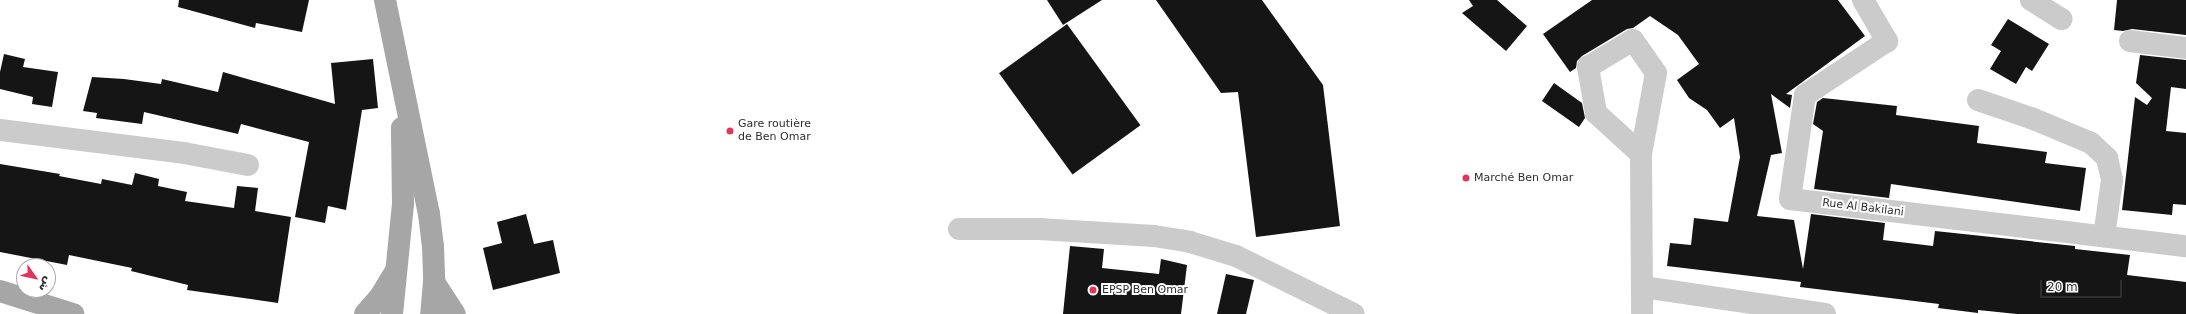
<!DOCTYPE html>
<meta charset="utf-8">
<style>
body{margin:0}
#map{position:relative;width:2186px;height:314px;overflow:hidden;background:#fff;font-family:"DejaVu Sans",Vazirmatn,sans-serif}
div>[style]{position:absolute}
.building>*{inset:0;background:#151515;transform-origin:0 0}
.minor>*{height:22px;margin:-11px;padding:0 11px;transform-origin:11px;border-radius:11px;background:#cbcbcb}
.primary>*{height:22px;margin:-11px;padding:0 11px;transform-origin:11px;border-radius:11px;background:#a6a6a6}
.dots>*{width:11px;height:11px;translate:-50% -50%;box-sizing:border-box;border:2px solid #fff;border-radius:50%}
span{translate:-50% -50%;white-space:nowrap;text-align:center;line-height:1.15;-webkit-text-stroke:4px #fff;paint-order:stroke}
.poi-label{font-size:11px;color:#2e2e2e}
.left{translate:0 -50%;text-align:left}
.street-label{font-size:11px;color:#2e2e2e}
.north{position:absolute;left:16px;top:258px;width:40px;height:40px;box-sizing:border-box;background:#fff;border:1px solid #ababab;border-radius:50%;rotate:123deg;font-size:11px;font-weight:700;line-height:16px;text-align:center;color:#2e2e2e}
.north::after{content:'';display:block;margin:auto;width:14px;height:18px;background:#e03659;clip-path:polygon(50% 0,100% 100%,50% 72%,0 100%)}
.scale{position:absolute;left:2040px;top:280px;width:82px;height:18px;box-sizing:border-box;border:2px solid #2e2e2e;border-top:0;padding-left:5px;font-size:12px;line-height:14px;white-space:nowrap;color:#2e2e2e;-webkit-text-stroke:3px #fff;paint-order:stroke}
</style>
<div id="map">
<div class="building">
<i style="clip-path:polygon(179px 0,309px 0,302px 32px,256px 23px,255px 28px,178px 7px)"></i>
<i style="clip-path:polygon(1047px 0,1102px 0,1063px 25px)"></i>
<i style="clip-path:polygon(1156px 0,1262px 0,1323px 85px,1340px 226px,1256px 237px,1238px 92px,1221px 93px)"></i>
<i style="clip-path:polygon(1469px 0,1497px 0,1527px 26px,1506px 51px,1462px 13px,1473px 6px)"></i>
<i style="clip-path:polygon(1592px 0,1838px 0,1865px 36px,1786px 94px,1792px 95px,1790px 108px,1771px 94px,1782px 153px,1771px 155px,1757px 216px,1794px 220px,1803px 269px,1811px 214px,1885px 223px,1883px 240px,1933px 246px,1935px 231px,2075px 246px,2075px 249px,2130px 255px,2127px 275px,2186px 282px,2186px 314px,2017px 314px,1978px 310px,1978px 313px,1938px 308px,1939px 304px,1800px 287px,1801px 282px,1667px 266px,1670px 243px,1691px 245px,1694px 218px,1728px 222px,1740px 157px,1734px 118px,1720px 128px,1707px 110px,1689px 98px,1677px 80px,1699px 64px,1678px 35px,1650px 16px,1633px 28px,1627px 29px,1582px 56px,1577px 61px,1576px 68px,1570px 72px,1543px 34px)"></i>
<i style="clip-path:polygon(2117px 0,2186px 0,2186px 35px,2132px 29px,2123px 31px,2114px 30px)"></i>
<i style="clip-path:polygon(2008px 19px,2049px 44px,2032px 71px,2026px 67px,2016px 84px,1990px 69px,2001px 51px,1991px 45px)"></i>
<i style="left:1067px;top:24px;width:125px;height:84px;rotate:54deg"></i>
<i style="clip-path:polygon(4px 54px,25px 59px,23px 67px,58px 72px,52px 107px,32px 104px,33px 97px,0 89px,0 72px)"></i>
<i style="clip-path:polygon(2140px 55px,2186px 60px,2186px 89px,2171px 87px,2166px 131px,2186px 133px,2186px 205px,2173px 204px,2172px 215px,2122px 210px,2135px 97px,2147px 105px,2152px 98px,2136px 83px)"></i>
<i style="clip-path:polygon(373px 59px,378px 108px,362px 110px,346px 210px,328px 206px,325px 223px,295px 217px,309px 142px,241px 124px,238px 134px,144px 112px,142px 124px,96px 118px,97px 113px,83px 111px,92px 77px,124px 79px,161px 84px,162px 79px,218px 92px,223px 72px,335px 104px,331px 63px)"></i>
<i style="clip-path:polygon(1554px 83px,1582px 103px,1585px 118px,1579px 127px,1542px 101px)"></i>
<i style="clip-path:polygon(1823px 98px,1897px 106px,1896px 115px,1979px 126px,1977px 143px,2047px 152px,2045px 163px,2086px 168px,2080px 211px,1891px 184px,1889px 198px,1814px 189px,1823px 131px,1813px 124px,1817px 102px)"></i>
<i style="clip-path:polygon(0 164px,60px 174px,59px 176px,101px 184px,102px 179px,132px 185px,135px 173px,159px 179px,158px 186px,187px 192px,185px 201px,234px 208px,237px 186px,258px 188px,255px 211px,291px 217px,278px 303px,187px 290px,188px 285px,131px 271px,132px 268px,69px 255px,67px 265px,0 252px)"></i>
<i style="clip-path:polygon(526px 214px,534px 244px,553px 240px,560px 273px,493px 290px,483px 248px,502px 243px,497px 222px)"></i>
<i style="clip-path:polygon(1070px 246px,1104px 249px,1102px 268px,1159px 274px,1161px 259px,1187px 265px,1181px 314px,1063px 314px)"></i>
<i style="clip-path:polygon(1226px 274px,1254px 280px,1246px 314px,1217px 314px)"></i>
</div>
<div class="minor">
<i style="left:1863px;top:0;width:48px;rotate:59.7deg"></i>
<i style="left:1887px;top:41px;width:98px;rotate:146.6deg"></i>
<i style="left:1805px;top:95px;width:105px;rotate:98.2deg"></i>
<i style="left:1790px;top:199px;width:399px;rotate:6.8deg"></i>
<i style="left:2031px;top:0;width:36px;rotate:32deg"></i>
<i style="left:2130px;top:41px;width:56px;rotate:7.1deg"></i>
<i style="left:1978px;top:100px;width:56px;rotate:18.8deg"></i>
<i style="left:2031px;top:118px;width:65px;rotate:22.6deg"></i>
<i style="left:2091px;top:143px;width:22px;rotate:43deg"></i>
<i style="left:2107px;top:158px;width:23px;rotate:77deg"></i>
<i style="left:2112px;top:180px;width:57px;rotate:98.1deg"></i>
<i style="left:0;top:130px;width:185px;rotate:7.1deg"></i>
<i style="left:184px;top:153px;width:65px;rotate:10.6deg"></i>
<i style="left:1641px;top:154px;width:61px;rotate:-137.7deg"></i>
<i style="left:1596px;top:113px;width:47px;rotate:-99.9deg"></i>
<i style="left:1588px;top:67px;width:52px;rotate:-31deg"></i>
<i style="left:1633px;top:40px;width:40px;rotate:55.1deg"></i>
<i style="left:1656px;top:73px;width:82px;rotate:100.5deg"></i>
<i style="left:1641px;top:154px;width:160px;rotate:89.6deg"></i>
<i style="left:959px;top:229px;width:80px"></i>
<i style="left:1039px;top:229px;width:115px;rotate:3.5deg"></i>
<i style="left:1154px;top:236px;width:36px;rotate:9deg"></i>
<i style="left:1190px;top:242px;width:48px;rotate:16.9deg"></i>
<i style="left:1236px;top:256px;width:131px;rotate:26.2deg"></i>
<i style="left:1643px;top:287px;width:184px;rotate:8.4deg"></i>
</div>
<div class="primary">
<i style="left:385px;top:0;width:218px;rotate:78.4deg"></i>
<i style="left:429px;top:214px;width:32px;rotate:83deg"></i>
<i style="left:433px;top:246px;width:36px;rotate:88deg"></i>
<i style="left:434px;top:282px;width:32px;rotate:95deg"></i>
<i style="left:434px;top:282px;width:38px;rotate:57deg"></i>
<i style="left:0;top:291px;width:77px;rotate:17.5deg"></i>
<i style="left:365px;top:314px;width:23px;rotate:-49deg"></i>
<i style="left:380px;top:297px;width:27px;rotate:-59deg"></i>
<i style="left:392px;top:314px;width:111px;rotate:-84.3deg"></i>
<i style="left:403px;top:204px;width:76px;rotate:-90.8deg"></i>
</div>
<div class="dots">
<i style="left:730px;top:131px;background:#e03659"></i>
<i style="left:1466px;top:178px;background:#e03659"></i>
<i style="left:1093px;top:290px;background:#e03659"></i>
</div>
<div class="poi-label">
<span class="left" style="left:738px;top:131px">Gare routière<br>de Ben Omar</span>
<span class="left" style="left:1474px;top:178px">Marché Ben Omar</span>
<span class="left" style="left:1102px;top:290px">EPSP Ben Omar</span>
</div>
<div class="street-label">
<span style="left:1863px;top:208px;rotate:7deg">Rue Al Bakilani</span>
</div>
<div class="north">ش</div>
<div class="scale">20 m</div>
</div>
